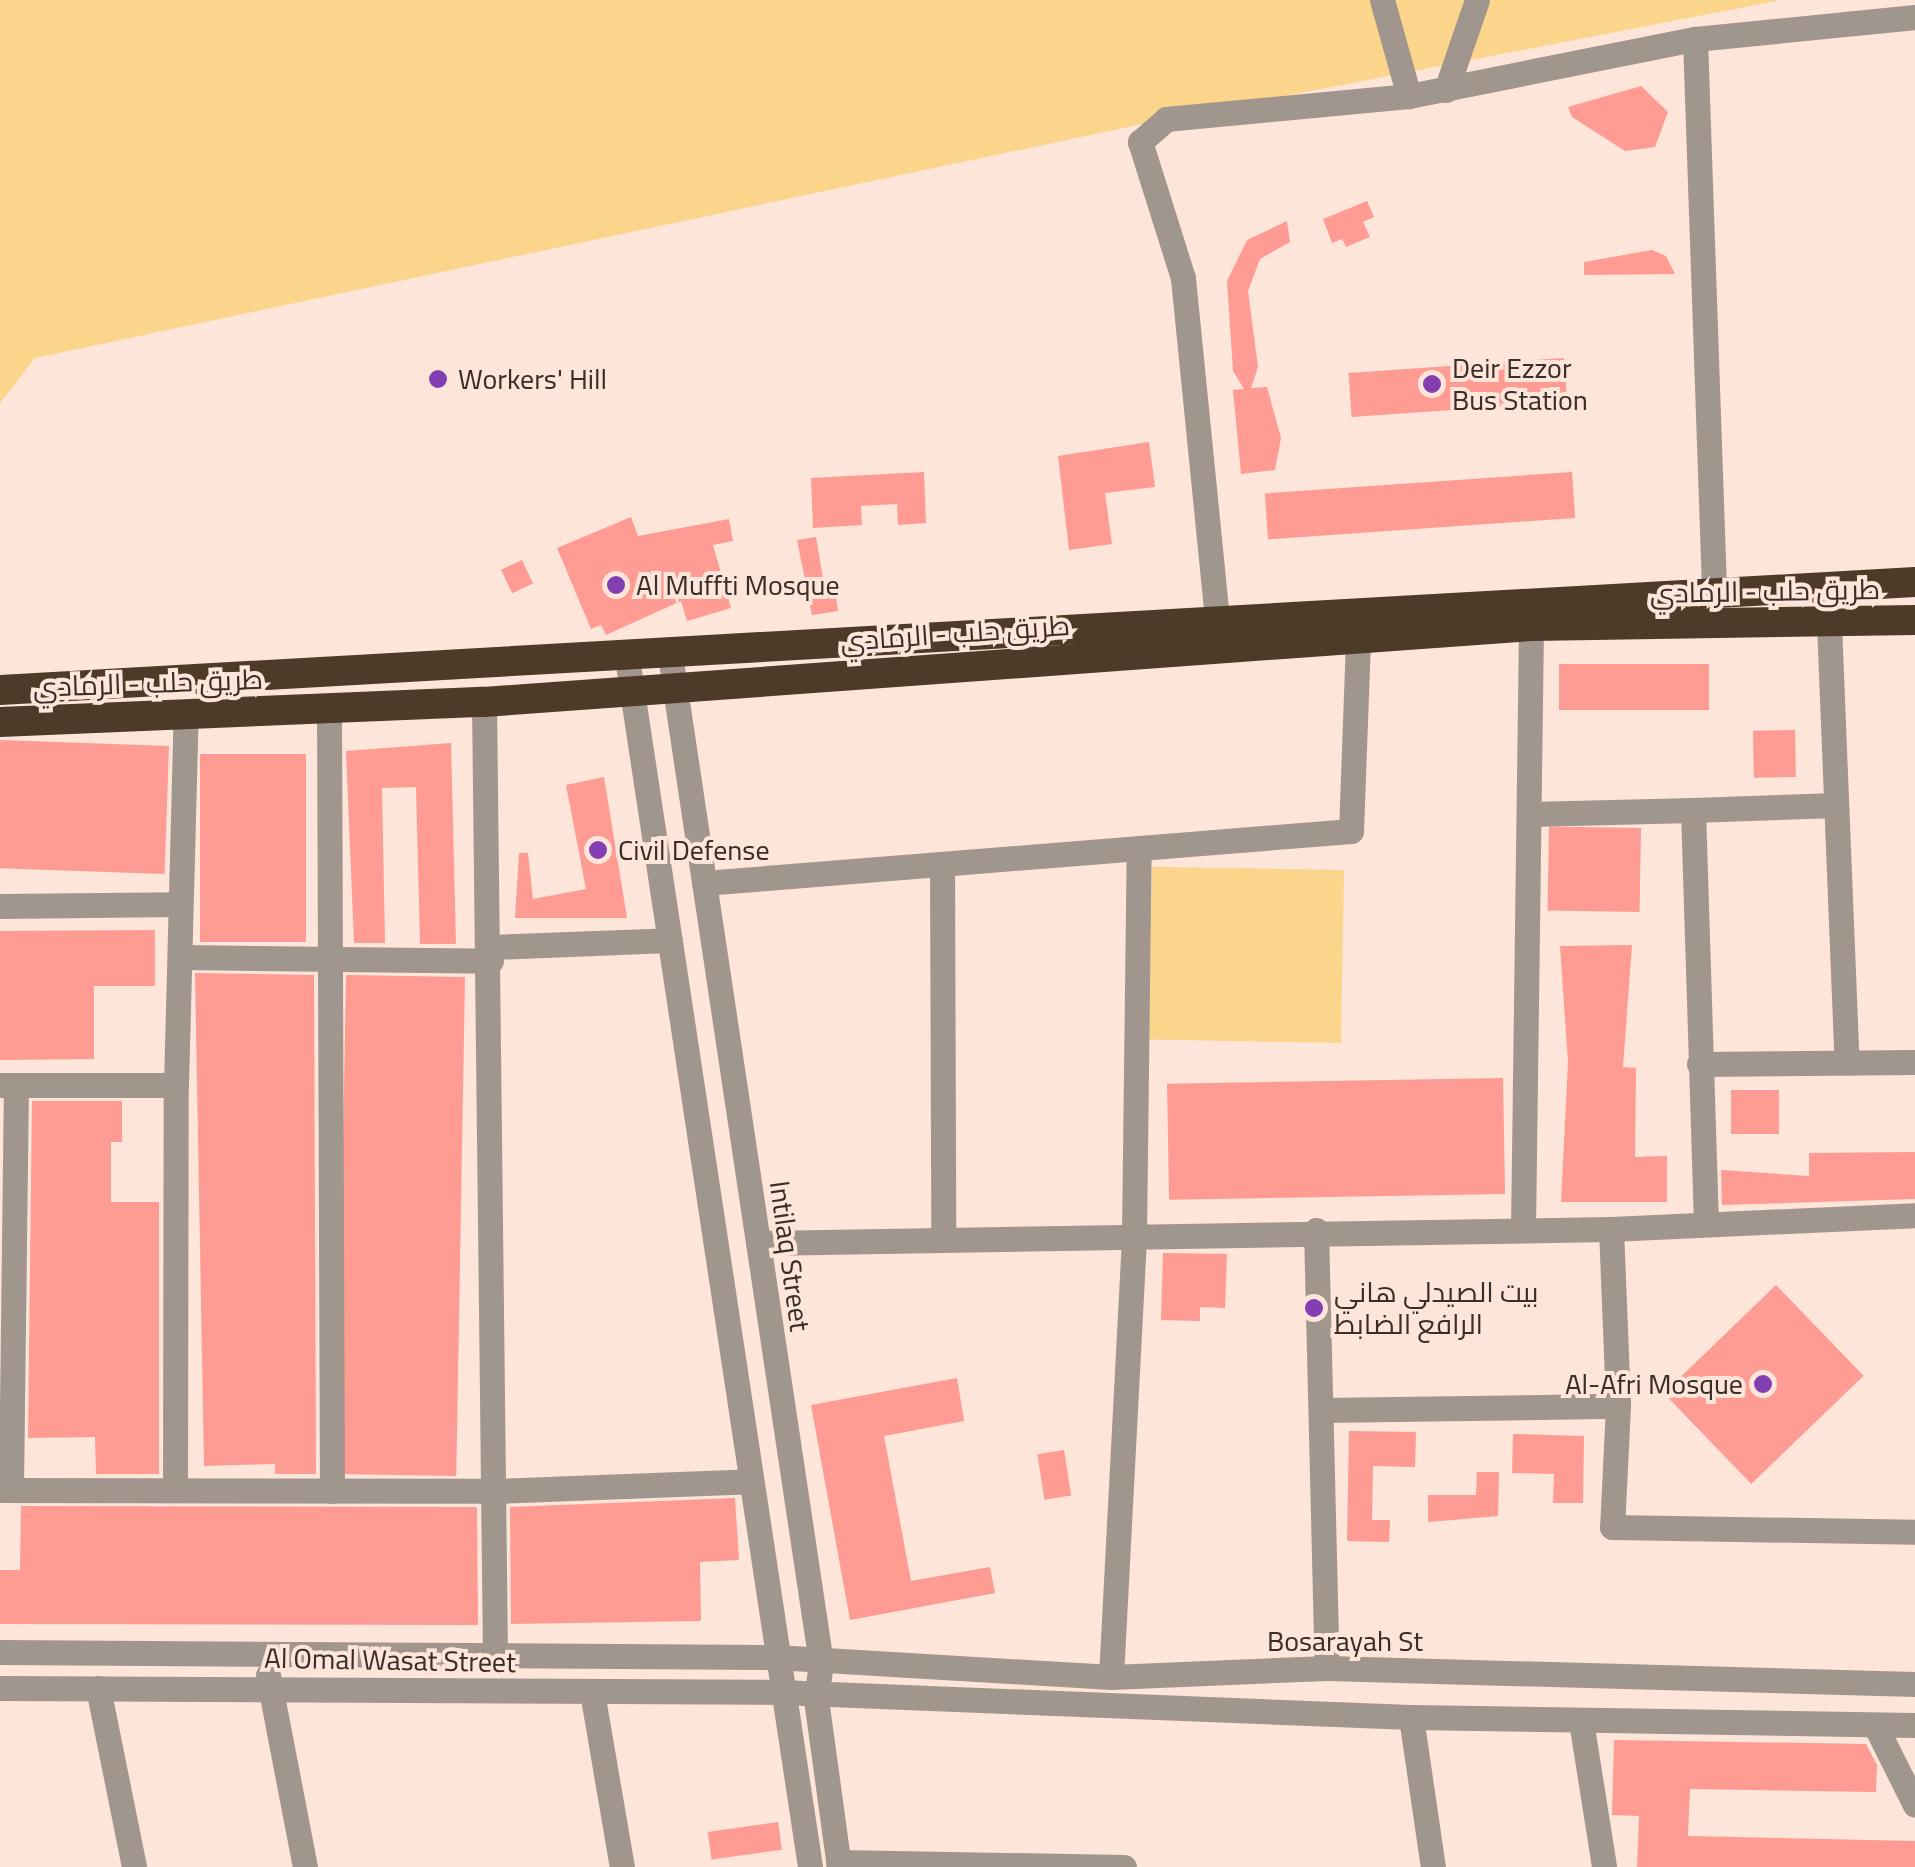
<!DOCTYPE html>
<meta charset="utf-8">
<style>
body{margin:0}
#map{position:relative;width:1915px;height:1867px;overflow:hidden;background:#fde5da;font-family:Georgia,Cairo,serif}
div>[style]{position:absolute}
.green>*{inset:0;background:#fbd58b;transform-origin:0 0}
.building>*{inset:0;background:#fe9b93;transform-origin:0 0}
.minor>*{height:25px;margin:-12.5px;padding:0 12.5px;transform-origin:12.5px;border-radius:12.5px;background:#a0968d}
.highway>*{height:30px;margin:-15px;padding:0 15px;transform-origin:15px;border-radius:15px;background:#4d3a28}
.dots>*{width:28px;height:28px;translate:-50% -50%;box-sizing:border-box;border:5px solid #fde5da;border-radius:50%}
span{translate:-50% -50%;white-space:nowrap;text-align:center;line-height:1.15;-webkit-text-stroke:8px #fde5da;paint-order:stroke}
.poi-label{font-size:28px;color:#3a2e29}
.left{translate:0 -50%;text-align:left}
.right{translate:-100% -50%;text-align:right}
.street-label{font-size:28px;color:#3a2e29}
</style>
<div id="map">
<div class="green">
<i style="clip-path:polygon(0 0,1781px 0,1166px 119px,35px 358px,0 403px)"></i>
<i style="left:1344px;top:870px;width:173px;height:192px;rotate:91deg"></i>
</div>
<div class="building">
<i style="clip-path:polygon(1641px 86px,1668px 112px,1655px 147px,1625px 151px,1572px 117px,1568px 107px)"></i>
<i style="clip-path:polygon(1367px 201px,1374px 217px,1363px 222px,1370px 237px,1346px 247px,1342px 239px,1332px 243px,1323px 219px)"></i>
<i style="clip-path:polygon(1287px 221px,1290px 242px,1260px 259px,1248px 291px,1258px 367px,1251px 388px,1267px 387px,1281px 438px,1275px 470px,1241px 474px,1233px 390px,1244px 389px,1233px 371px,1227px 281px,1247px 240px)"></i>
<i style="clip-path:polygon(1652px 250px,1666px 256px,1675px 274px,1584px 275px,1584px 262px)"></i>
<i style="left:1564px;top:358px;width:44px;height:216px;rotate:86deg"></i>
<i style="clip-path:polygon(1149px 442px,1155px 487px,1105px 493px,1112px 544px,1069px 550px,1058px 456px)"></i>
<i style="clip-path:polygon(924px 472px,926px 523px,898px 525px,897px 504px,861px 506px,862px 525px,813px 528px,811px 478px)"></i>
<i style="left:1572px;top:472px;width:46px;height:308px;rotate:86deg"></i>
<i style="clip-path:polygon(631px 517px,638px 536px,729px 519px,733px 541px,713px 545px,731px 608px,687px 621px,681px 601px,606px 635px,601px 625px,591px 629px,557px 548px)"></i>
<i style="clip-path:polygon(816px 537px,825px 591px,835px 590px,838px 611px,812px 615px,797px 540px)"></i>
<i style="left:522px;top:560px;width:26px;height:23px;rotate:65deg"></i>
<i style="left:1709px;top:664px;width:46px;height:150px;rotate:90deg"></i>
<i style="left:1795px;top:730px;width:47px;height:42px;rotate:89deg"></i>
<i style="clip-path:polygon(451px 743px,456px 944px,420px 944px,416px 787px,382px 788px,385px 943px,354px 943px,346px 751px)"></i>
<i style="left:169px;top:746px;width:128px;height:169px;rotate:92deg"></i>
<i style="left:306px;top:754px;width:188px;height:106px;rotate:90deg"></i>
<i style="clip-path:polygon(604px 777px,627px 918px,515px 918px,519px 853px,528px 853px,533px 899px,586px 889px,566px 785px)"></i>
<i style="left:1641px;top:828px;width:84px;height:92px;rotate:91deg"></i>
<i style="clip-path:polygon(155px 930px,155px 986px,94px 986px,94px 1059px,0 1060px,0 931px)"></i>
<i style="clip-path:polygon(1632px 945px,1623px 1067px,1636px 1068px,1635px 1157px,1667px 1156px,1667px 1202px,1561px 1202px,1568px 1062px,1560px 946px)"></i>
<i style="clip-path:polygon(195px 973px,314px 975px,316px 1474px,275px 1474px,275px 1464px,204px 1466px)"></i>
<i style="left:346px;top:975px;width:119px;height:499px;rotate:1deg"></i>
<i style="left:1503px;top:1078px;width:116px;height:336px;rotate:89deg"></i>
<i style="left:1731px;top:1090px;width:48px;height:44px"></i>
<i style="clip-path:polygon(32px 1101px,122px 1101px,122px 1142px,111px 1142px,111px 1202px,159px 1202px,159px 1474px,96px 1474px,95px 1437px,28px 1438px)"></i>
<i style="clip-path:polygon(1915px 1152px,1915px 1199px,1722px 1205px,1721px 1170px,1809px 1176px,1809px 1153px)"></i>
<i style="clip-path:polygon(1163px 1253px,1227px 1254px,1225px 1308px,1200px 1307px,1200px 1321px,1161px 1320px)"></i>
<i style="left:1776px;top:1285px;width:126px;height:156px;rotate:46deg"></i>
<i style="clip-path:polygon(957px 1378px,964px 1421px,884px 1436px,911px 1581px,990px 1567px,995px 1593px,850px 1620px,811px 1405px)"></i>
<i style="clip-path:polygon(1349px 1431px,1416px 1432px,1415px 1467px,1373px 1466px,1372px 1520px,1390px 1520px,1389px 1542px,1347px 1541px)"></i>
<i style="clip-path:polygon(1513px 1434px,1584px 1436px,1583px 1503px,1553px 1503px,1554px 1474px,1512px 1473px)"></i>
<i style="left:1064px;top:1450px;width:46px;height:27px;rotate:81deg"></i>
<i style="clip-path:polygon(1477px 1472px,1499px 1472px,1498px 1516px,1428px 1522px,1428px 1495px,1476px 1495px)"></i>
<i style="clip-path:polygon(735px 1498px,739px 1560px,700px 1562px,701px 1621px,511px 1624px,510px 1507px)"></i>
<i style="clip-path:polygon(21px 1506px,477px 1507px,478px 1625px,0 1624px,0 1570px,20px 1570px)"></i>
<i style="clip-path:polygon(1614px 1740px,1866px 1744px,1877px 1765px,1876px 1792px,1690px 1789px,1688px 1836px,1915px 1841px,1915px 1867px,1637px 1867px,1639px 1816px,1612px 1815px)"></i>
<i style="left:778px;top:1822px;width:28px;height:71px;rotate:82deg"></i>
</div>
<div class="minor">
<i style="left:1382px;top:0;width:100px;rotate:74.3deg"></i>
<i style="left:1409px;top:96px;width:292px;rotate:-11.3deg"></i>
<i style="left:1695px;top:39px;width:221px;rotate:-5.7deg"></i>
<i style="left:1695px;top:39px;width:550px;rotate:88.02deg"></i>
<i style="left:1446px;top:90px;width:95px;rotate:-71deg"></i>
<i style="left:1217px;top:619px;width:343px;rotate:-95.7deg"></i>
<i style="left:1183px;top:278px;width:143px;rotate:-107.5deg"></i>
<i style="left:1140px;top:142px;width:35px;rotate:-41deg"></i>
<i style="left:1166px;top:119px;width:244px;rotate:-5.4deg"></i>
<i style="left:1829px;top:624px;width:439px;rotate:87.7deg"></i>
<i style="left:670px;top:655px;width:1019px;rotate:81.48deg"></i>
<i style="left:821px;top:1663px;width:36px;rotate:98deg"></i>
<i style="left:816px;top:1699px;width:170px;rotate:82.2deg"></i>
<i style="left:627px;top:658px;width:1223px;rotate:81.39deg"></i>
<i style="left:484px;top:702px;width:951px;rotate:89.34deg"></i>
<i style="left:329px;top:709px;width:782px;rotate:89.78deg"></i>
<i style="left:1693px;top:810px;width:143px;rotate:-2deg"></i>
<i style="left:1530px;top:814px;width:163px;rotate:-1.4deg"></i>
<i style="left:1693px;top:810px;width:412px;rotate:88.2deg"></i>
<i style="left:942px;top:865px;width:374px;rotate:89.8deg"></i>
<i style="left:704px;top:883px;width:649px;rotate:-4.6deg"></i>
<i style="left:1351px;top:831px;width:195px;rotate:-87.9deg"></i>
<i style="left:0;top:906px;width:179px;rotate:-0.6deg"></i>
<i style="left:491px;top:947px;width:179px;rotate:-2.2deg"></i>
<i style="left:181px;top:957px;width:310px;rotate:0.7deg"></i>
<i style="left:1699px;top:1064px;width:216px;rotate:-0.5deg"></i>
<i style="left:1px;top:1085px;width:175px"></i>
<i style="left:1611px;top:1229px;width:177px;rotate:87.7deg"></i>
<i style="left:1618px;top:1406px;width:121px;rotate:92.8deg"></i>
<i style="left:1612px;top:1527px;width:303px;rotate:0.9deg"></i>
<i style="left:1316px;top:1230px;width:438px;rotate:88.6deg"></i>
<i style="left:1523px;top:1230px;width:604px;rotate:-89.24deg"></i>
<i style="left:758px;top:1243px;width:853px;rotate:-0.94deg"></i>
<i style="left:1611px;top:1229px;width:304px;rotate:-2.6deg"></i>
<i style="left:1321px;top:1410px;width:297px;rotate:-0.8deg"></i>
<i style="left:0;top:1490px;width:496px;rotate:0.1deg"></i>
<i style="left:496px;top:1491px;width:255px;rotate:-2.2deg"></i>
<i style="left:11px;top:1490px;width:405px;rotate:-89.3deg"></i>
<i style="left:175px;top:1490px;width:405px;rotate:-89.9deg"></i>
<i style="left:176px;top:1085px;width:372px;rotate:-88.5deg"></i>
<i style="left:0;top:1652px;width:775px;rotate:0.37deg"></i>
<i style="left:775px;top:1657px;width:337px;rotate:3.4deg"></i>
<i style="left:1111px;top:1677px;width:216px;rotate:-2.4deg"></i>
<i style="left:1327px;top:1668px;width:588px;rotate:1.56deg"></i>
<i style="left:268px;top:1675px;width:196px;rotate:79.1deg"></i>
<i style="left:1111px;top:1677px;width:443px;rotate:-87deg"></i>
<i style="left:1134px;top:1235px;width:387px;rotate:-89.3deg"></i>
<i style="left:0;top:1688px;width:779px;rotate:0.29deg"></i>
<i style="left:779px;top:1692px;width:632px;rotate:2.27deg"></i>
<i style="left:1411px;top:1717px;width:504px;rotate:0.91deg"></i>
<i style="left:98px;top:1688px;width:183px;rotate:78.6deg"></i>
<i style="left:592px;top:1692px;width:178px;rotate:80.3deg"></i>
<i style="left:1411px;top:1717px;width:152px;rotate:81.7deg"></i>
<i style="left:1581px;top:1721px;width:148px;rotate:81deg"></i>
<i style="left:1875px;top:1725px;width:89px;rotate:63.4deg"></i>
<i style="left:838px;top:1862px;width:286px;rotate:1deg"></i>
</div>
<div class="highway">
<i style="left:0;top:690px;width:1918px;rotate:-3.23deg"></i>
<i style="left:0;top:722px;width:484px;rotate:-2.4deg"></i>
<i style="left:484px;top:702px;width:1050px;rotate:-4.15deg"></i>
<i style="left:1531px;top:626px;width:384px;rotate:-0.9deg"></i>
</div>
<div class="dots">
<i style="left:438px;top:379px;background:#833eb2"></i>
<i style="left:1432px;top:384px;background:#833eb2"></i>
<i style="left:616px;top:585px;background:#833eb2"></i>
<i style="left:598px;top:850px;background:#833eb2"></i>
<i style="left:1314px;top:1308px;background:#833eb2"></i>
<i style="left:1763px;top:1384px;background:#833eb2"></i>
</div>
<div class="poi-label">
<span class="left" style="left:1452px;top:384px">Deir Ezzor<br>Bus Station</span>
<span class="left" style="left:458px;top:379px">Workers' Hill</span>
<span class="left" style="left:636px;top:585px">Al Muffti Mosque</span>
<span class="left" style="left:618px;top:850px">Civil Defense</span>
<span class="left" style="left:1334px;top:1308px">بيت الصيدلي هاني<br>الرافع الضابط</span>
<span class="right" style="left:1743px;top:1384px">Al-Afri Mosque</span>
</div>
<div class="street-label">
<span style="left:1765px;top:591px;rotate:-1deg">طريق حلب - الرمادي</span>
<span style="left:955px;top:633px;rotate:-4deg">طريق حلب - الرمادي</span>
<span style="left:148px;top:683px;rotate:-2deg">طريق حلب - الرمادي</span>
<span style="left:790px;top:1256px;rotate:82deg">Intilaq Street</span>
<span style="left:1345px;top:1641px">Bosarayah St</span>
<span style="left:390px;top:1660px;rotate:1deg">Al Omal Wasat Street</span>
</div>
</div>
